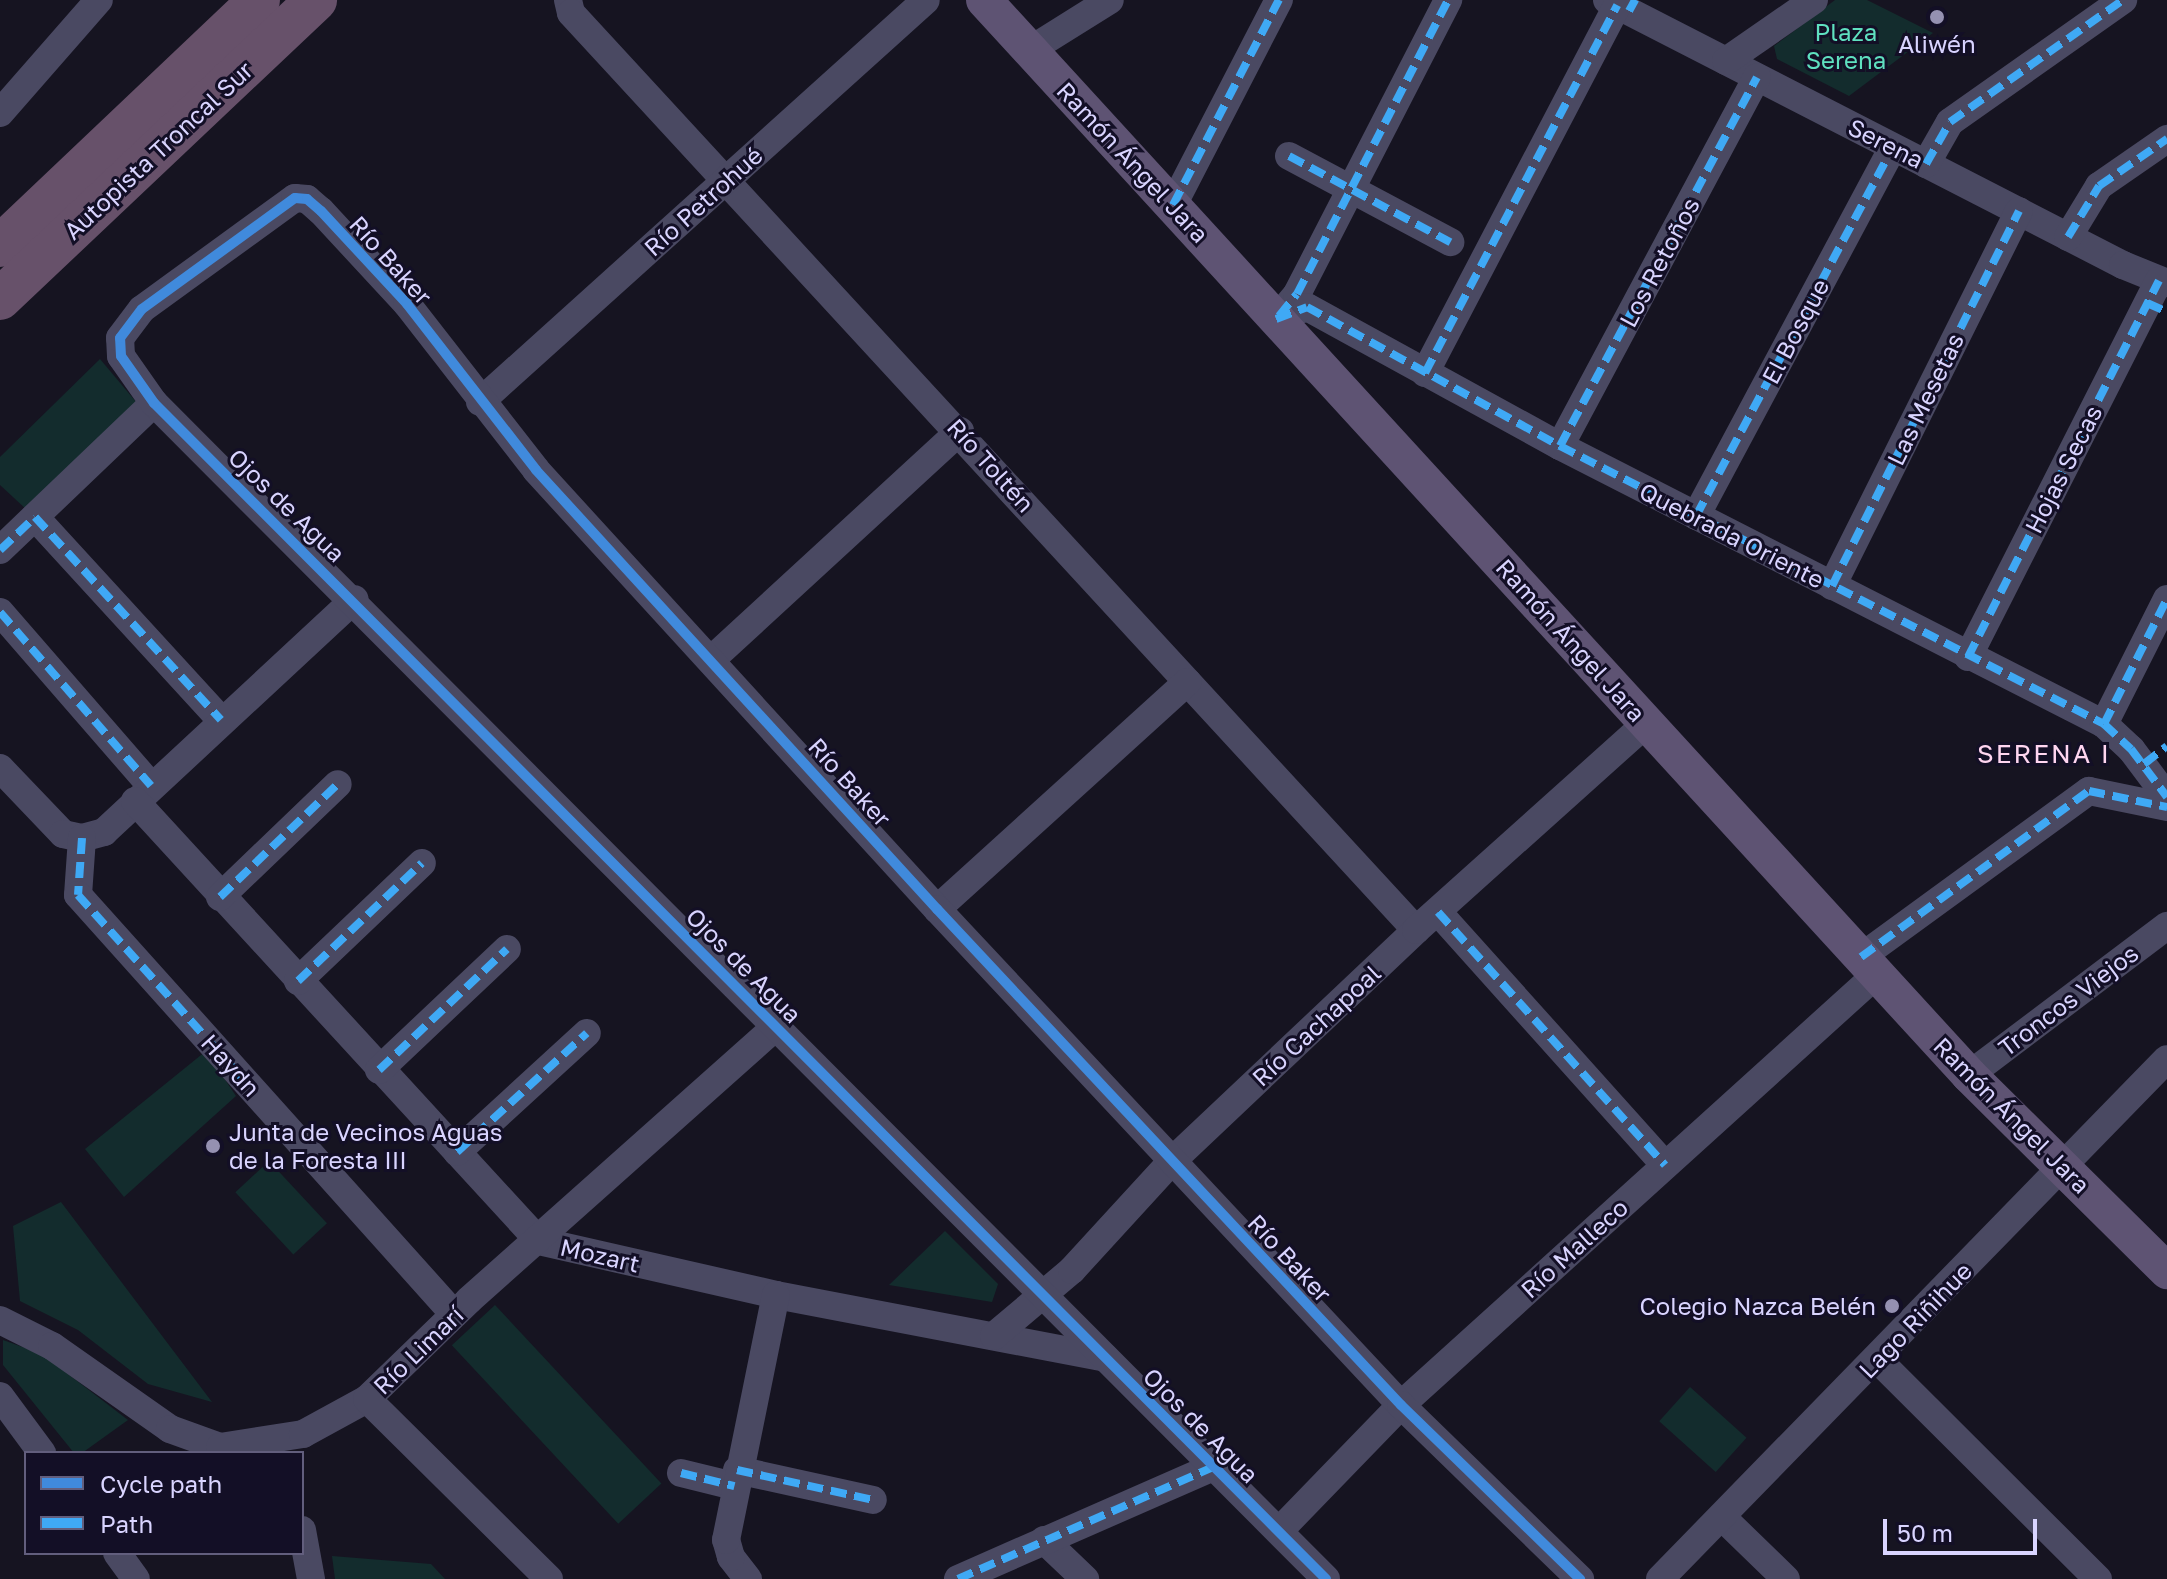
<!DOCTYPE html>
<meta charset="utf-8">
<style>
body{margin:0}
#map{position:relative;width:2167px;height:1579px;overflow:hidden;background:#161421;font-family:"Golos Text",sans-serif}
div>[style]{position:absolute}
.green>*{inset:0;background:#132c2d;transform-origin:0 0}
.minor>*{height:28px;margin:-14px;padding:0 14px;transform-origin:14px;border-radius:14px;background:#4a4962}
.major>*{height:36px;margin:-18px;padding:0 18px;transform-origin:18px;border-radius:18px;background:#5e5373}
.highway>*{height:42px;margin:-21px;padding:0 21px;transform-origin:21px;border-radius:21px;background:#67516a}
.quiet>*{height:8px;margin-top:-4px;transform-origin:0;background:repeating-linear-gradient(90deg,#3fa9f5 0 16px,transparent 0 24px)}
.cycleway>*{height:10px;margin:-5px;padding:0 5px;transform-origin:5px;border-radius:5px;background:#408adc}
.dots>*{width:22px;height:22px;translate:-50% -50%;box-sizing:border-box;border:4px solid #130f26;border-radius:50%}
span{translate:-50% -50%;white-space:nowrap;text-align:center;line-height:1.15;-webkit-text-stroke:6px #130f26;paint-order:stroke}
.park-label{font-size:24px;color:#5fe0c0}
.poi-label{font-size:24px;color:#d9d4ff}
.left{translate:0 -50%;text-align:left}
.right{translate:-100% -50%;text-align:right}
.street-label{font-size:24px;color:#d9d4ff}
.neighbourhood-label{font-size:26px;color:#ffd6f0;letter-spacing:2px}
.legend{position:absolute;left:24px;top:1451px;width:280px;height:104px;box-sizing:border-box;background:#130f26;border:2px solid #625e7d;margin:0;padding:10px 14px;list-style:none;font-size:24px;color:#d9d4ff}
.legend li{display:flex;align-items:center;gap:16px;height:40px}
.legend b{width:40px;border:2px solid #625e7d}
.scale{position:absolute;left:1883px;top:1519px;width:154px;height:36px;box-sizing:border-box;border:4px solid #d9d4ff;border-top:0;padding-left:10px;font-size:24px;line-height:28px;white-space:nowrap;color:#d9d4ff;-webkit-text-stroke:6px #130f26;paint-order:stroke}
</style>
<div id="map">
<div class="green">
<i style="clip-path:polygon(1835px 0,1867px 0,1933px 33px,1849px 96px,1777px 59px,1774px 46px)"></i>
<i style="clip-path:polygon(100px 359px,137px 403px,27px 510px,0 485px,0 457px)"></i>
<i style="clip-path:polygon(206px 1051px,236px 1096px,124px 1197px,85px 1149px)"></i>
<i style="left:269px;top:1161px;width:85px;height:46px;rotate:47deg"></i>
<i style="clip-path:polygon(61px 1202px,212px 1402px,148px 1384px,78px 1330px,20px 1301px,13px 1226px)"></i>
<i style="clip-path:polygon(945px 1231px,998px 1284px,992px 1302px,889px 1285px)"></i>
<i style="left:495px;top:1305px;width:244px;height:59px;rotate:47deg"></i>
<i style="clip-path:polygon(3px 1340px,42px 1354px,128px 1420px,82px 1453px,74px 1453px,3px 1365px)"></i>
<i style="left:1690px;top:1387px;width:76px;height:46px;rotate:42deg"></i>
<i style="clip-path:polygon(332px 1556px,431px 1564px,445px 1579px,335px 1579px)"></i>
</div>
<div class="minor">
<i style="left:568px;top:0;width:13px;rotate:77deg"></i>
<i style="left:571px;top:13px;width:1247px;rotate:47.34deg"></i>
<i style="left:1607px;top:0;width:580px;rotate:27.18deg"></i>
<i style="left:2123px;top:265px;width:48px;rotate:22.2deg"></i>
<i style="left:1030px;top:50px;width:94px;rotate:-32deg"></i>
<i style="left:1726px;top:61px;width:107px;rotate:-34.7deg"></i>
<i style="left:0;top:113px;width:150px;rotate:-48.8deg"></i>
<i style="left:1289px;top:156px;width:183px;rotate:28.1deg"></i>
<i style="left:1926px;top:164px;width:48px;rotate:-60.3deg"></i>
<i style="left:1950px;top:122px;width:212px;rotate:-35.2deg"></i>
<i style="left:1173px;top:205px;width:231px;rotate:-62.7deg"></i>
<i style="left:2068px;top:237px;width:60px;rotate:-58.7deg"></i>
<i style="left:2099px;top:186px;width:83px;rotate:-34.7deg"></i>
<i style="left:1277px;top:318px;width:31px;rotate:-50deg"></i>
<i style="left:1297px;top:294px;width:331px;rotate:-62.8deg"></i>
<i style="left:1276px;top:319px;width:33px;rotate:-21deg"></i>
<i style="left:1307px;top:307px;width:289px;rotate:28.8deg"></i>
<i style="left:1560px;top:446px;width:611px;rotate:27.07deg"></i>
<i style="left:2104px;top:724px;width:37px;rotate:43deg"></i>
<i style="left:2131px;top:749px;width:60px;rotate:53.1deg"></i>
<i style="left:1425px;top:373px;width:415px;rotate:-62.4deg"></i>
<i style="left:480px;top:402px;width:600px;rotate:-42.03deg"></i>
<i style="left:1560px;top:446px;width:418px;rotate:-61.9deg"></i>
<i style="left:1696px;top:516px;width:418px;rotate:-61.9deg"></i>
<i style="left:35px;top:517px;width:275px;rotate:47.5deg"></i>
<i style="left:0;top:550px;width:213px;rotate:-43.7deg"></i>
<i style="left:1832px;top:586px;width:419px;rotate:-63.5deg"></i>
<i style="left:0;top:612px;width:230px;rotate:49deg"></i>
<i style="left:1968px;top:657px;width:422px;rotate:-63.1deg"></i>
<i style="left:712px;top:659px;width:337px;rotate:-42.6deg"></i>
<i style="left:2104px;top:724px;width:140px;rotate:-63.3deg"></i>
<i style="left:0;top:768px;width:91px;rotate:46.3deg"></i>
<i style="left:63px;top:834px;width:19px;rotate:12deg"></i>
<i style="left:82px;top:838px;width:23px;rotate:-15deg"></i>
<i style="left:104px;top:832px;width:342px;rotate:-42.9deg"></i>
<i style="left:135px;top:801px;width:597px;rotate:47.44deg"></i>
<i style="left:539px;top:1241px;width:243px;rotate:12.8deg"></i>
<i style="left:776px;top:1295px;width:335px;rotate:10.8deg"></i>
<i style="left:82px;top:838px;width:57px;rotate:94deg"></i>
<i style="left:78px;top:895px;width:563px;rotate:48.1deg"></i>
<i style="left:220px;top:897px;width:163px;rotate:-43.8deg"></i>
<i style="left:937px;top:909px;width:338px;rotate:-42.2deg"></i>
<i style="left:1438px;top:912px;width:340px;rotate:48.1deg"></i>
<i style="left:1861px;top:957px;width:282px;rotate:-36.1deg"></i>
<i style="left:2089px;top:791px;width:80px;rotate:11.6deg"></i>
<i style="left:298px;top:981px;width:171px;rotate:-43.6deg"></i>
<i style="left:379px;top:1070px;width:176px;rotate:-43.4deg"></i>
<i style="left:1969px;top:1075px;width:248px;rotate:-37deg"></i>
<i style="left:457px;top:1152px;width:176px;rotate:-42.5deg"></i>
<i style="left:0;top:1320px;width:58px;rotate:26.6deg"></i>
<i style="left:52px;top:1346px;width:144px;rotate:35.1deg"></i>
<i style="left:170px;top:1429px;width:53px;rotate:19.8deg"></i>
<i style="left:220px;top:1447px;width:84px;rotate:-8.9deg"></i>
<i style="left:303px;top:1434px;width:73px;rotate:-28.7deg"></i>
<i style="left:367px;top:1399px;width:142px;rotate:-44.1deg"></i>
<i style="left:469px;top:1300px;width:411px;rotate:-41.7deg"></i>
<i style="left:994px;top:1336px;width:102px;rotate:-40.2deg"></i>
<i style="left:1072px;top:1270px;width:148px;rotate:-47.5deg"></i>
<i style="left:1172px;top:1161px;width:336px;rotate:-43.4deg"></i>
<i style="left:1416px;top:930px;width:310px;rotate:-41.9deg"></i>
<i style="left:1877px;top:1359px;width:312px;rotate:44.9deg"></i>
<i style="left:0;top:1396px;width:71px;rotate:53.6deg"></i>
<i style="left:367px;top:1399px;width:256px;rotate:44.7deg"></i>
<i style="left:737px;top:1470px;width:139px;rotate:12.4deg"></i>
<i style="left:681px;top:1473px;width:55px;rotate:13.8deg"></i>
<i style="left:1722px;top:1517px;width:89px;rotate:44.1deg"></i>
<i style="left:302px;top:1530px;width:50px;rotate:79.6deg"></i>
<i style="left:1280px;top:1530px;width:174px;rotate:-45.9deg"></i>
<i style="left:1401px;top:1405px;width:642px;rotate:-42.16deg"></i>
<i style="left:1044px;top:1540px;width:57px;rotate:43.6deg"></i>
<i style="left:117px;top:1553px;width:32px;rotate:54deg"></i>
<i style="left:748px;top:1579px;width:28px;rotate:-128deg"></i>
<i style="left:731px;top:1557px;width:18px;rotate:-106deg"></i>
<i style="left:726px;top:1540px;width:250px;rotate:-78.5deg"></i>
<i style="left:958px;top:1579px;width:279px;rotate:-23.7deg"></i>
<i style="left:1326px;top:1579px;width:1660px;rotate:-134.9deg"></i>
<i style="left:154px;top:403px;width:57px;rotate:-125.1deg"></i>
<i style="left:121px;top:356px;width:18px;rotate:-93deg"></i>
<i style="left:120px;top:338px;width:36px;rotate:-53deg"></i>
<i style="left:142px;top:309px;width:189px;rotate:-36deg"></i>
<i style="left:295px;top:198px;width:12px;rotate:5deg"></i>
<i style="left:307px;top:199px;width:18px;rotate:41deg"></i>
<i style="left:321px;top:211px;width:127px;rotate:47.2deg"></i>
<i style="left:407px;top:304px;width:210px;rotate:52.1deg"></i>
<i style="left:536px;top:470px;width:595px;rotate:47.59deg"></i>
<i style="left:937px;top:909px;width:679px;rotate:46.91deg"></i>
<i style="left:1401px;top:1405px;width:250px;rotate:44.2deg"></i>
<i style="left:1660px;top:1579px;width:726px;rotate:-45.73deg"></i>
</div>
<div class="major">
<i style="left:984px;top:0;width:1458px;rotate:47.5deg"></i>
<i style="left:1969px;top:1075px;width:279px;rotate:44.7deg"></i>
</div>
<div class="highway">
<i style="left:0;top:246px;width:357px;rotate:-43.5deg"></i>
<i style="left:0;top:299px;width:435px;rotate:-43.4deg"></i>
</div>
<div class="quiet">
<i style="left:1629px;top:11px;width:13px;rotate:-61deg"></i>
<i style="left:1289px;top:156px;width:183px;rotate:28.1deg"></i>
<i style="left:1926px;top:164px;width:48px;rotate:-60.3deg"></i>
<i style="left:1950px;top:122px;width:212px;rotate:-35.2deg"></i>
<i style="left:1173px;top:205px;width:231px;rotate:-62.7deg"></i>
<i style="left:2068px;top:237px;width:60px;rotate:-58.7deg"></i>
<i style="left:2099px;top:186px;width:83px;rotate:-34.7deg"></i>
<i style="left:2147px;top:303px;width:22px;rotate:24deg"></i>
<i style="left:1279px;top:316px;width:28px;rotate:-51deg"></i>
<i style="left:1297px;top:294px;width:331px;rotate:-62.8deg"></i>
<i style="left:1276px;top:319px;width:33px;rotate:-21deg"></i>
<i style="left:1307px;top:307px;width:289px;rotate:28.8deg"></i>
<i style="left:1560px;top:446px;width:611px;rotate:27.07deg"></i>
<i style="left:2104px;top:724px;width:37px;rotate:43deg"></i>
<i style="left:2131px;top:749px;width:60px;rotate:53.1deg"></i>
<i style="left:1425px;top:373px;width:415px;rotate:-62.4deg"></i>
<i style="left:1560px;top:446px;width:418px;rotate:-61.9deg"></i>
<i style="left:1696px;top:516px;width:418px;rotate:-61.9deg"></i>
<i style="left:0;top:550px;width:48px;rotate:-43.3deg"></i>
<i style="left:35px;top:517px;width:275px;rotate:47.5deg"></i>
<i style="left:1832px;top:586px;width:419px;rotate:-63.5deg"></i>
<i style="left:0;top:612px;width:230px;rotate:49deg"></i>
<i style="left:1968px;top:657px;width:422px;rotate:-63.1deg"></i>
<i style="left:2104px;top:724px;width:140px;rotate:-63.3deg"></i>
<i style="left:2144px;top:764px;width:29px;rotate:-38deg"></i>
<i style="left:82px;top:838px;width:57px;rotate:94deg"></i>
<i style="left:78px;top:895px;width:250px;rotate:48.1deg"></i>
<i style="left:220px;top:897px;width:163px;rotate:-43.8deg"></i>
<i style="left:1438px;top:912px;width:340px;rotate:48.1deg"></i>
<i style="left:1861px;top:957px;width:282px;rotate:-36.1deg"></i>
<i style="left:2089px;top:791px;width:80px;rotate:11.6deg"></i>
<i style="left:298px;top:981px;width:171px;rotate:-43.6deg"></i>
<i style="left:379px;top:1070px;width:176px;rotate:-43.4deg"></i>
<i style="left:457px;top:1152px;width:176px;rotate:-42.5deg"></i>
<i style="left:737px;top:1470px;width:139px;rotate:12.4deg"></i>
<i style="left:681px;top:1473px;width:55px;rotate:13.8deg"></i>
<i style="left:958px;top:1579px;width:279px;rotate:-23.7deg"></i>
</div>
<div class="cycleway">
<i style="left:1326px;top:1579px;width:1660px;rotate:-134.9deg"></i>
<i style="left:154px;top:403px;width:57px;rotate:-125.1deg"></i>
<i style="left:121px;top:356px;width:18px;rotate:-93deg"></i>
<i style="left:120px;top:338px;width:36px;rotate:-53deg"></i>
<i style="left:142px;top:309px;width:189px;rotate:-36deg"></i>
<i style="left:295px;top:198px;width:12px;rotate:5deg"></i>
<i style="left:307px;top:199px;width:18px;rotate:41deg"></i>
<i style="left:321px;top:211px;width:127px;rotate:47.2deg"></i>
<i style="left:407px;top:304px;width:210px;rotate:52.1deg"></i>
<i style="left:536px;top:470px;width:595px;rotate:47.59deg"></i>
<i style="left:937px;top:909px;width:679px;rotate:46.91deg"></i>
<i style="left:1401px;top:1405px;width:250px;rotate:44.2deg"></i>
</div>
<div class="dots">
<i style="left:1937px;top:17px;background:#9591b1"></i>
<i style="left:213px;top:1146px;background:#9591b1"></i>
<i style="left:1892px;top:1306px;background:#9591b1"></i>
</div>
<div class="park-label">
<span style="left:1846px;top:46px">Plaza<br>Serena</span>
</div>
<div class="poi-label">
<span style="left:1937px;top:44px">Aliwén</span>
<span class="left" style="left:229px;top:1146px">Junta de Vecinos Aguas<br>de la Foresta III</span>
<span class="right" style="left:1876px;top:1306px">Colegio Nazca Belén</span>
</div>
<div class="street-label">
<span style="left:1886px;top:143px;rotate:27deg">Serena</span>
<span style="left:158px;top:150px;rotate:-43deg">Autopista Troncal Sur</span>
<span style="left:1133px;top:162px;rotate:47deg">Ramón Ángel Jara</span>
<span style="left:703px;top:201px;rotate:-42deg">Río Petrohué</span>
<span style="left:391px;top:260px;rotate:48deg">Río Baker</span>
<span style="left:1659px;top:262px;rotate:-62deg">Los Retoños</span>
<span style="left:1795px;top:331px;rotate:-62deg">El Bosque</span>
<span style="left:1925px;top:399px;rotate:-64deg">Las Mesetas</span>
<span style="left:991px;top:465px;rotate:48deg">Río Toltén</span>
<span style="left:2063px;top:469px;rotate:-63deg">Hojas Secas</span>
<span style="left:287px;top:505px;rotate:44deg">Ojos de Agua</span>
<span style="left:1732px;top:535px;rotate:27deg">Quebrada Oriente</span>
<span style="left:1571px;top:640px;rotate:48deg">Ramón Ángel Jara</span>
<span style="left:850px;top:782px;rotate:48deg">Río Baker</span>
<span style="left:744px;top:965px;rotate:45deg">Ojos de Agua</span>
<span style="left:2068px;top:1000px;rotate:-37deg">Troncos Viejos</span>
<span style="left:1316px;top:1025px;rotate:-43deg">Río Cachapoal</span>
<span style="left:231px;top:1065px;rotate:48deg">Haydn</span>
<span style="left:2012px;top:1115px;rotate:45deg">Ramón Ángel Jara</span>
<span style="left:1574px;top:1248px;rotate:-42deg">Río Malleco</span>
<span style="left:600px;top:1255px;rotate:13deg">Mozart</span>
<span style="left:1290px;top:1258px;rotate:47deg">Río Baker</span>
<span style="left:1915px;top:1320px;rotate:-46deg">Lago Riñihue</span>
<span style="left:418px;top:1350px;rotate:-44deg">Río Limarí</span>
<span style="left:1201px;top:1425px;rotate:45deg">Ojos de Agua</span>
</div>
<div class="neighbourhood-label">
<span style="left:2044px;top:754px">SERENA I</span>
</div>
<ul class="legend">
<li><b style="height:10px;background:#408adc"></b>Cycle path</li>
<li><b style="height:10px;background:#3fa9f5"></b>Path</li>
</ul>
<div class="scale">50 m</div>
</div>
